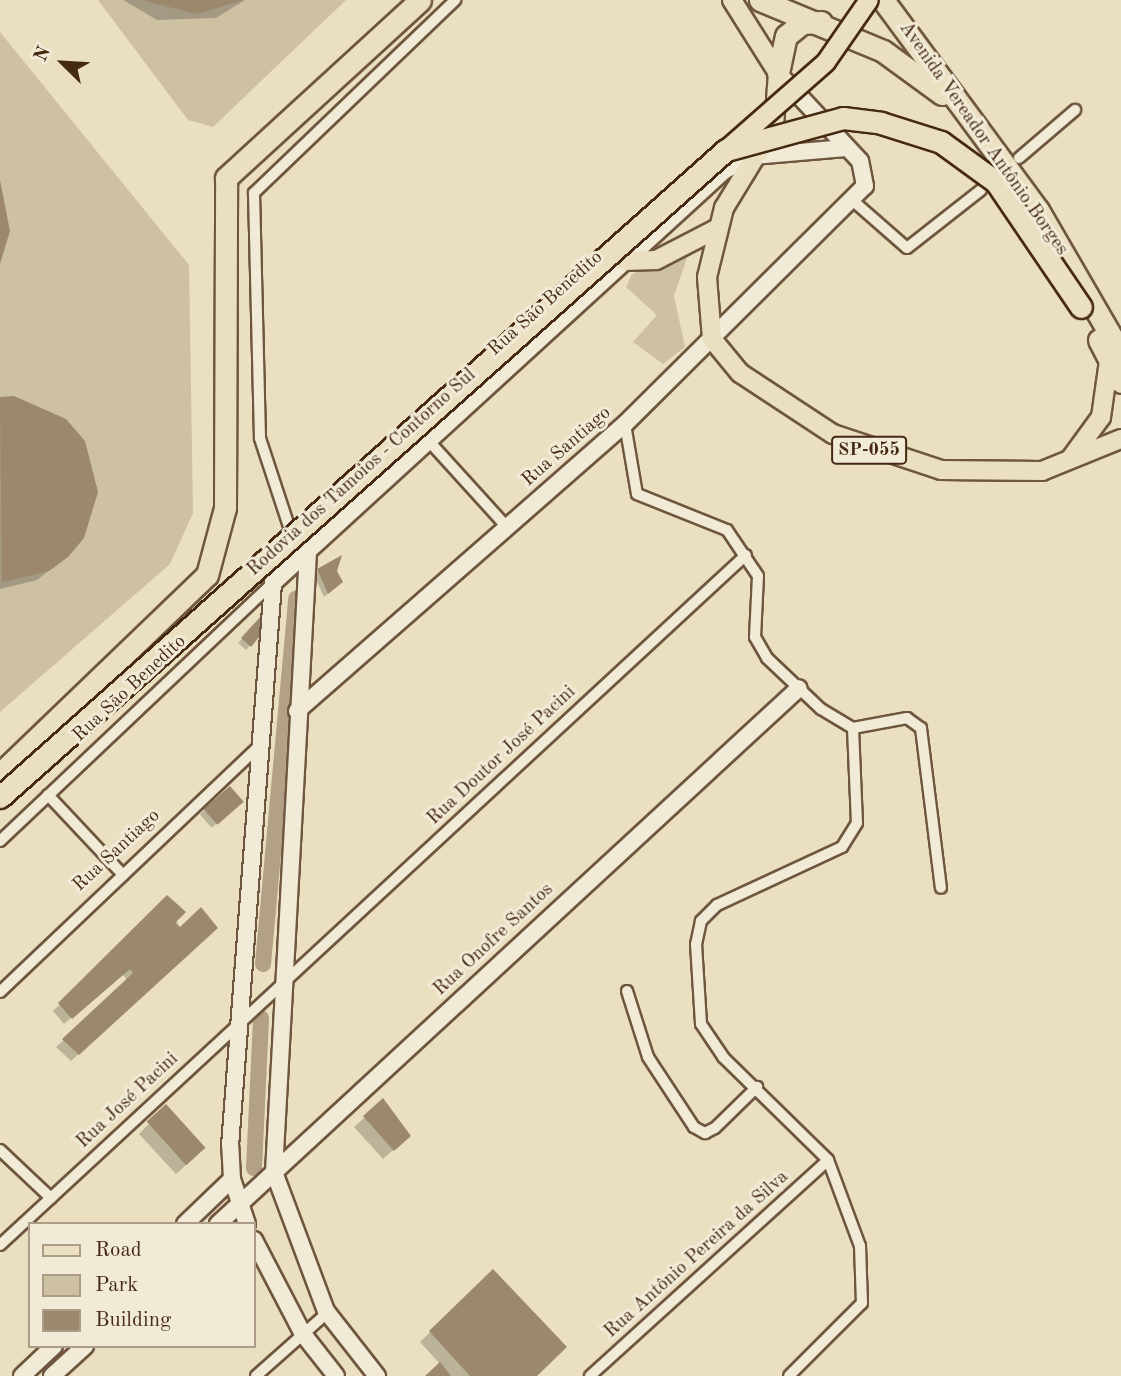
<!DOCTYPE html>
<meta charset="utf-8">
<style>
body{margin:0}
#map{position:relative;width:1121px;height:1376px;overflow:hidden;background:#eadfc1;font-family:"Old Standard TT",serif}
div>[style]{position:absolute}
.green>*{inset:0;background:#cec0a3}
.shadow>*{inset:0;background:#0003;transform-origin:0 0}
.canal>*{height:16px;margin:-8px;padding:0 8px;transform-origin:8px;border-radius:8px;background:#b2a186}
.building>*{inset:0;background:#9b886d;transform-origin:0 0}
.roads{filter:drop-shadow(2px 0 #6f563e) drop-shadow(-2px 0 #6f563e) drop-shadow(0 2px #6f563e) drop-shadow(0 -2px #6f563e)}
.street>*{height:10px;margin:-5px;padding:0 5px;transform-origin:5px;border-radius:5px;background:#f1ead7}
.secondary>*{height:16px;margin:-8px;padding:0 8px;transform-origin:8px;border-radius:8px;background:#f1ead7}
.primary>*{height:18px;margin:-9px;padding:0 9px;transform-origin:9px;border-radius:9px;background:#eadfc1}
.highway>*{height:21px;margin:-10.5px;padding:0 10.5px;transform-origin:10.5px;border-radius:10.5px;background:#eadfc1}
.bridges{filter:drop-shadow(2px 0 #462912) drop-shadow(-2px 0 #462912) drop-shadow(0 2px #462912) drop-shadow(0 -2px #462912)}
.primary-bridge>*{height:18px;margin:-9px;padding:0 9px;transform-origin:9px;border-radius:9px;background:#eadfc1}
.highway-bridge>*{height:21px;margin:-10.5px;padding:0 10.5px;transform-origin:10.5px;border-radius:10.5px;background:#eadfc1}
span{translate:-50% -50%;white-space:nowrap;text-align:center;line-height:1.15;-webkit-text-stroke:6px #f1ead7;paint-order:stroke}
.shield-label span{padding:2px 5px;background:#f1ead7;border:2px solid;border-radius:5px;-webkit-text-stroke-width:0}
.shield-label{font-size:18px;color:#462912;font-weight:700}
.street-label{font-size:19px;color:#462912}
.legend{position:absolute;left:28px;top:1222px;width:228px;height:126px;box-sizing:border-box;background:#f1ead7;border:2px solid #ad9d88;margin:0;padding:9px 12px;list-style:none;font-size:21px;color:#462912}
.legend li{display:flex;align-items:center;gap:14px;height:35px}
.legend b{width:35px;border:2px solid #ad9d88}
.north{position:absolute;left:28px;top:28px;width:70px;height:70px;-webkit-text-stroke:5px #f1ead7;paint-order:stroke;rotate:294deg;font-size:19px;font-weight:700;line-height:28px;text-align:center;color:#462912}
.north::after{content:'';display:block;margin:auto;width:24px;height:32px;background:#462912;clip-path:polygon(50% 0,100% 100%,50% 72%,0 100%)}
</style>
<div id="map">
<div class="green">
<i style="clip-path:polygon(98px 0,346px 0,213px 127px,188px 120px)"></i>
<i style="clip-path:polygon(0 32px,189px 265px,193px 513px,170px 564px,0 712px)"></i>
<i style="clip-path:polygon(690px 249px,674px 296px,685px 347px,663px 364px,633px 342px,657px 315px,626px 287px,632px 274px)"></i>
</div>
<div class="shadow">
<i style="clip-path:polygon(123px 0,245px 0,216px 18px,157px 20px)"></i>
<i style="clip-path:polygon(14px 398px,67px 556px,37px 580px,0 589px,0 401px)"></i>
<i style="clip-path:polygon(318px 571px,335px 571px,337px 586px,324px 597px,314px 575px)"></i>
<i style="clip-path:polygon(261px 619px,262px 630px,246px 650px,238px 643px)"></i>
<i style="left:230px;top:788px;width:18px;height:40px;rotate:49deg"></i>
<i style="clip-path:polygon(167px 898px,180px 929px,209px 935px,71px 1061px,56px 1047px,128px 981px,122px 974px,64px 1024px,53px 1011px)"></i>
<i style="clip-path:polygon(383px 1101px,399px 1145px,383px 1159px,354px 1127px)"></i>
<i style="clip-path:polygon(166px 1106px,194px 1158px,176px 1174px,139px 1134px)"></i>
<i style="clip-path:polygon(493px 1272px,535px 1376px,428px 1376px,440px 1364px,420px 1342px)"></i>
</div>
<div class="canal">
<i style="left:263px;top:964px;width:367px;rotate:-84.8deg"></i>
<i style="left:254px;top:1168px;width:150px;rotate:-87.3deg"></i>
</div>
<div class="building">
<i style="clip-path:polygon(141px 0,243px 0,197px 14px)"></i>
<i style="clip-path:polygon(0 180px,10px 231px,0 264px)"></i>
<i style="clip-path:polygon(14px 396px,66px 419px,85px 441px,98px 492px,84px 538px,68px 557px,49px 571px,2px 582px,0 397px)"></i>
<i style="clip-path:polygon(342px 555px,337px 571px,343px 582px,328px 594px,317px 569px)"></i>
<i style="clip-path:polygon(262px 615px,264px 631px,251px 647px,241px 638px)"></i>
<i style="left:230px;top:786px;width:21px;height:35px;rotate:49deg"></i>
<i style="clip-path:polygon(167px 895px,186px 912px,175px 923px,180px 927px,201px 907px,218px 928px,79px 1055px,62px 1039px,133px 973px,130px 969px,72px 1019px,58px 1003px)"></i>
<i style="clip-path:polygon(383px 1098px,411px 1136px,394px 1151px,363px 1116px)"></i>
<i style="left:166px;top:1104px;width:59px;height:26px;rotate:48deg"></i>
<i style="clip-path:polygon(493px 1269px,567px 1347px,537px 1376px,470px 1376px,429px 1331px)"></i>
<i style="clip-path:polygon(440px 1362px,451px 1376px,425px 1376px)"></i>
</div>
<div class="roads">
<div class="street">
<i style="left:1019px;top:158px;width:74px;rotate:-40.6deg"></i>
<i style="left:851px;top:199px;width:74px;rotate:41.2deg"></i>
<i style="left:907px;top:248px;width:94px;rotate:-38.1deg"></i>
<i style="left:625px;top:424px;width:71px;rotate:80.3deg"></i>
<i style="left:637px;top:494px;width:97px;rotate:21.8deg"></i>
<i style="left:727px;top:530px;width:55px;rotate:56deg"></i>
<i style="left:758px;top:576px;width:61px;rotate:92.8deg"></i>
<i style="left:755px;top:637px;width:24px;rotate:60deg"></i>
<i style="left:767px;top:658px;width:74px;rotate:43.4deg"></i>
<i style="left:821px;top:709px;width:37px;rotate:31deg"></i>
<i style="left:853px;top:728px;width:95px;rotate:87.6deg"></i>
<i style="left:857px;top:823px;width:28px;rotate:122deg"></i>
<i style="left:842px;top:847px;width:138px;rotate:155.1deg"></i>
<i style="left:717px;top:905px;width:23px;rotate:135deg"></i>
<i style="left:701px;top:921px;width:24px;rotate:102deg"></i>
<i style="left:696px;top:944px;width:80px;rotate:86.4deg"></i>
<i style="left:701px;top:1024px;width:40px;rotate:56deg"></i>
<i style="left:723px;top:1057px;width:147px;rotate:44.4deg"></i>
<i style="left:828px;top:1160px;width:92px;rotate:69.6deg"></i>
<i style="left:860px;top:1246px;width:57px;rotate:88deg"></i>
<i style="left:862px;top:1303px;width:103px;rotate:135deg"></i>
<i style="left:428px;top:440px;width:118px;rotate:47.8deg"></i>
<i style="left:300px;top:560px;width:128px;rotate:-108.2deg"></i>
<i style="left:260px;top:438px;width:245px;rotate:-91.4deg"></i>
<i style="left:254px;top:193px;width:279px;rotate:-43.8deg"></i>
<i style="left:853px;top:728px;width:55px;rotate:-10.5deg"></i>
<i style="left:907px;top:718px;width:17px;rotate:36deg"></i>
<i style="left:921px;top:728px;width:161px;rotate:82.9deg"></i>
<i style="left:48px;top:795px;width:110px;rotate:46.8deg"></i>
<i style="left:0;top:841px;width:376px;rotate:-43.4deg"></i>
<i style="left:627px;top:991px;width:69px;rotate:72.3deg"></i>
<i style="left:648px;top:1057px;width:84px;rotate:56.7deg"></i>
<i style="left:694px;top:1127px;width:13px;rotate:29deg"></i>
<i style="left:705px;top:1133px;width:11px;rotate:-27deg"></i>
<i style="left:715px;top:1128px;width:59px;rotate:-44.3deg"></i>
<i style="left:0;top:992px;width:360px;rotate:-43.5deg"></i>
<i style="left:0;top:1150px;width:70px;rotate:43.3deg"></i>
<i style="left:0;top:1245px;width:1016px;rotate:-42.77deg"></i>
<i style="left:256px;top:1376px;width:95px;rotate:-41.6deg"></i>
<i style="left:590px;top:1376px;width:321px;rotate:-42.2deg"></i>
</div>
<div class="secondary">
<i style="left:308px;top:552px;width:621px;rotate:93.14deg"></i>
<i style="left:274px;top:1172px;width:148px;rotate:69.5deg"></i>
<i style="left:326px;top:1311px;width:83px;rotate:51.9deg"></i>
<i style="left:297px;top:711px;width:436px;rotate:-41.2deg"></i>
<i style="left:625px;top:424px;width:338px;rotate:-44.8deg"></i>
<i style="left:865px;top:186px;width:25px;rotate:-101deg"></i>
<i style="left:860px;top:161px;width:120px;rotate:-133deg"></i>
<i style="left:185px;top:1224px;width:65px;rotate:-43.8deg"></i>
<i style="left:218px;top:1224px;width:790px;rotate:-42.69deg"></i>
<i style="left:247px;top:1224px;width:47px;rotate:-108.4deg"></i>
<i style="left:232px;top:1179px;width:33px;rotate:-93deg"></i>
<i style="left:230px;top:1146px;width:565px;rotate:-85.63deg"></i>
<i style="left:273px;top:583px;width:612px;rotate:-42.42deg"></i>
<i style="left:725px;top:170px;width:31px;rotate:-27deg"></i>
<i style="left:753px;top:156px;width:93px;rotate:-4.9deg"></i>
<i style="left:254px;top:1240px;width:106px;rotate:62.5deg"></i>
<i style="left:303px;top:1334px;width:53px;rotate:51.8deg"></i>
<i style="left:22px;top:1376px;width:44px;rotate:-43.2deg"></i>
<i style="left:52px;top:1376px;width:45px;rotate:-42.3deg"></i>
</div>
<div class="primary">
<i style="left:732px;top:0;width:86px;rotate:57.8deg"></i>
<i style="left:778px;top:73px;width:53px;rotate:94.3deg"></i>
<i style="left:774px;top:126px;width:96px;rotate:121.4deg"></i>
<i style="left:724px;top:208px;width:71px;rotate:103.8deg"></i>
<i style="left:707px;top:277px;width:62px;rotate:85.4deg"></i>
<i style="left:712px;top:339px;width:44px;rotate:50.5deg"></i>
<i style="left:740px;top:373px;width:111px;rotate:33.3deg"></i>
<i style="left:833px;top:434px;width:114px;rotate:18.4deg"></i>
<i style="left:941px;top:470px;width:101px;rotate:0.6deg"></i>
<i style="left:1042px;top:471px;width:85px;rotate:-22.1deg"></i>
<i style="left:624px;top:261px;width:32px;rotate:-2deg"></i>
<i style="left:656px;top:260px;width:68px;rotate:-27.3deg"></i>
<i style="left:1071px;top:458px;width:51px;rotate:-53.8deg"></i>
<i style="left:1101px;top:417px;width:57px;rotate:-81.9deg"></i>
</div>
<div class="highway">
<i style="left:760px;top:0;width:133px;rotate:22.5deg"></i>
<i style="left:883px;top:51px;width:73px;rotate:36.1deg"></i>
<i style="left:883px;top:0;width:261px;rotate:53.6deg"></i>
<i style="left:1038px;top:210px;width:165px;rotate:59.9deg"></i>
<i style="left:778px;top:73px;width:38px;rotate:-78deg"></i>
<i style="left:786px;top:36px;width:21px;rotate:-39deg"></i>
<i style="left:802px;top:23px;width:19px;rotate:-3deg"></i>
<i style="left:1099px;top:340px;width:47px;rotate:62.4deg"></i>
<i style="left:0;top:774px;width:287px;rotate:-43.9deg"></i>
<i style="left:207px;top:575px;width:69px;rotate:-75deg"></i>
<i style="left:225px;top:508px;width:330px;rotate:-89.8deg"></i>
<i style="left:226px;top:178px;width:263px;rotate:-42.5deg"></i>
</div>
</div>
<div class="bridges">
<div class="primary-bridge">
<i style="left:726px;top:150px;width:133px;rotate:-41.3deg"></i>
<i style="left:826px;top:62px;width:75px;rotate:-55.3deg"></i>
</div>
<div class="highway-bridge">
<i style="left:0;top:797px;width:972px;rotate:-41.71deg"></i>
<i style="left:726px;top:150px;width:121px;rotate:-15.3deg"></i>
<i style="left:843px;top:118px;width:38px;rotate:7deg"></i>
<i style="left:881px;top:123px;width:63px;rotate:17.6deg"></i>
<i style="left:941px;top:142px;width:68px;rotate:36deg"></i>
<i style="left:996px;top:182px;width:151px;rotate:55.8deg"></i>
</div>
</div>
<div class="shield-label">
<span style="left:869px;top:450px">SP-055</span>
</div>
<div class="street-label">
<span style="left:983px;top:139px;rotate:55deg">Avenida Vereador Antônio Borges</span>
<span style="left:546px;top:304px;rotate:-42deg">Rua São Benedito</span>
<span style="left:567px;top:447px;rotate:-41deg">Rua Santiago</span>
<span style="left:362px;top:473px;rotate:-42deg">Rodovia dos Tamoios - Contorno Sul</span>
<span style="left:130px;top:689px;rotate:-43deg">Rua São Benedito</span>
<span style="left:502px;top:756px;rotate:-43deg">Rua Doutor José Pacini</span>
<span style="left:117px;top:851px;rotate:-43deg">Rua Santiago</span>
<span style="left:494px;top:940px;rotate:-43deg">Rua Onofre Santos</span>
<span style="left:128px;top:1101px;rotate:-43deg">Rua José Pacini</span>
<span style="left:697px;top:1255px;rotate:-42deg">Rua Antônio Pereira da Silva</span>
</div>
<ul class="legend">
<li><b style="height:9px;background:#eadfc1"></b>Road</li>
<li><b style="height:19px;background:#cec0a3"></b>Park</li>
<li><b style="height:19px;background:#9b886d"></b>Building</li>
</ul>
<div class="north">N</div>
</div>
